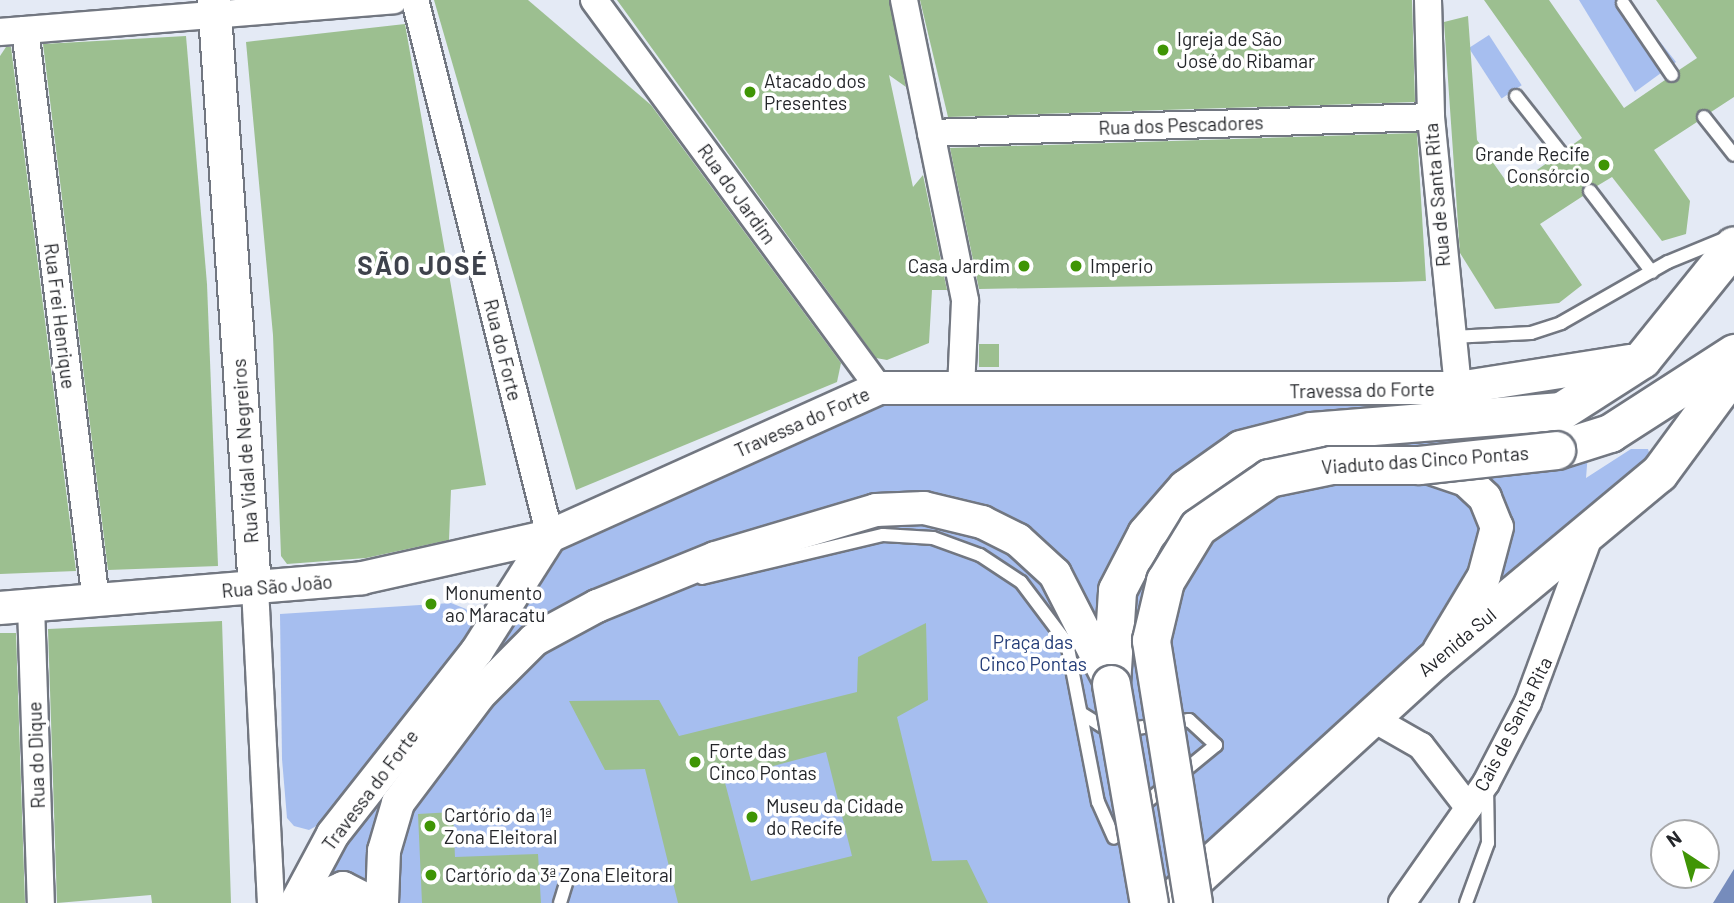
<!DOCTYPE html>
<meta charset="utf-8">
<style>
body{margin:0}
#map{position:relative;width:1734px;height:903px;overflow:hidden;background:#e4eaf5;font-family:Barlow,sans-serif}
div>[style]{position:absolute}
.green>*{inset:0;background:#a6beef;transform-origin:0 0}
.water>*{inset:0;background:#768cbc}
.building>*{inset:0;background:#9cbf90;transform-origin:0 0}
.roads{filter:drop-shadow(2px 0 #727781) drop-shadow(-2px 0 #727781) drop-shadow(0 2px #727781) drop-shadow(0 -2px #727781)}
.service>*{height:12px;margin:-6px;padding:0 6px;transform-origin:6px;border-radius:6px;background:#fff}
.minor>*{height:26px;margin:-13px;padding:0 13px;transform-origin:13px;border-radius:13px;background:#fff}
.tertiary>*{height:32px;margin:-16px;padding:0 16px;transform-origin:16px;border-radius:16px;background:#fff}
.secondary>*{height:37px;margin:-18.5px;padding:0 18.5px;transform-origin:18.5px;border-radius:18.5px;background:#fff}
.bridges{filter:drop-shadow(2px 0 #727781) drop-shadow(-2px 0 #727781) drop-shadow(0 2px #727781) drop-shadow(0 -2px #727781)}
.secondary-bridge>*{height:37px;margin:-18.5px;padding:0 18.5px;transform-origin:18.5px;border-radius:18.5px;background:#fff}
.dots>*{width:19px;height:19px;translate:-50% -50%;box-sizing:border-box;border:4px solid #fff;border-radius:50%}
span{translate:-50% -50%;white-space:nowrap;text-align:center;line-height:1.15;-webkit-text-stroke:7px #fff;paint-order:stroke}
.poi-label{font-size:19px;color:#24262a}
.left{translate:0 -50%;text-align:left}
.right{translate:-100% -50%;text-align:right}
.street-label{font-size:19px;color:#24262a}
.park-label{font-size:19px;color:#243d78}
.district-label{font-size:26px;color:#3e424c;font-weight:700;letter-spacing:2px}
.north{position:absolute;left:1650px;top:819px;width:70px;height:70px;box-sizing:border-box;background:#fff;border:2px solid #a7a8aa;border-radius:50%;rotate:324deg;font-size:19px;font-weight:700;line-height:28px;text-align:center;color:#24262a}
.north::after{content:'';display:block;margin:auto;width:24px;height:32px;background:#3f9505;clip-path:polygon(50% 0,100% 100%,50% 72%,0 100%)}
</style>
<div id="map">
<div class="green">
<i style="clip-path:polygon(1579px 0,1627px 0,1676px 62px,1635px 92px)"></i>
<i style="left:1489px;top:35px;width:60px;height:24px;rotate:57deg"></i>
<i style="clip-path:polygon(1573px 380px,1591px 416px,1586px 478px,1631px 449px,1648px 449px,1652px 462px,1290px 765px,1154px 903px,386px 903px,316px 880px,554px 548px,858px 406px,1510px 393px)"></i>
<i style="clip-path:polygon(451px 603px,466px 609px,478px 628px,322px 823px,309px 830px,294px 826px,287px 818px,282px 759px,280px 614px)"></i>
</div>
<div class="water">
<i style="clip-path:polygon(1734px 869px,1734px 903px,1713px 903px)"></i>
</div>
<div class="building">
<i style="clip-path:polygon(434px 0,528px 0,651px 105px,841px 363px,837px 382px,576px 490px)"></i>
<i style="clip-path:polygon(617px 0,889px 0,906px 87px,889px 75px,913px 187px,923px 175px,947px 290px,932px 290px,929px 343px,887px 360px,876px 358px)"></i>
<i style="clip-path:polygon(920px 0,1412px 0,1415px 102px,948px 117px)"></i>
<i style="clip-path:polygon(1484px 0,1549px 0,1624px 108px,1665px 80px,1677px 82px,1679px 70px,1697px 58px,1656px 0,1734px 0,1734px 97px,1711px 112px,1699px 110px,1697px 122px,1654px 150px,1690px 201px,1686px 234px,1662px 241px,1612px 177px,1597px 186px,1585px 184px,1583px 196px,1540px 224px,1582px 285px,1559px 303px,1495px 309px,1460px 253px,1444px 22px,1468px 16px,1477px 140px,1511px 188px,1554px 158px,1566px 160px,1568px 148px,1582px 138px)"></i>
<i style="clip-path:polygon(405px 24px,486px 485px,451px 490px,449px 540px,366px 558px,287px 564px,281px 556px,273px 335px,246px 42px)"></i>
<i style="clip-path:polygon(186px 36px,207px 284px,218px 566px,108px 570px,43px 44px)"></i>
<i style="clip-path:polygon(6px 47px,11px 47px,76px 571px,0 574px,0 56px)"></i>
<i style="clip-path:polygon(1417px 133px,1426px 281px,1396px 282px,979px 289px,950px 148px)"></i>
<i style="left:979px;top:344px;width:20px;height:23px"></i>
<i style="clip-path:polygon(222px 621px,231px 903px,152px 903px,151px 895px,57px 903px,48px 629px)"></i>
<i style="clip-path:polygon(evenodd,926px 623px,928px 700px,897px 717px,932px 861px,967px 860px,988px 903px,678px 903px,645px 769px,605px 770px,569px 701px,659px 700px,679px 736px,857px 692px,858px 657px,926px 623px,826px 752px,852px 856px,751px 881px,724px 779px,826px 752px)"></i>
<i style="clip-path:polygon(0 633px,16px 633px,25px 903px,0 903px)"></i>
<i style="clip-path:polygon(453px 812px,455px 857px,538px 854px,541px 903px,422px 903px,418px 814px)"></i>
</div>
<div class="roads">
<div class="service">
<i style="left:1623px;top:3px;width:87px;rotate:55.8deg"></i>
<i style="left:1516px;top:96px;width:73px;rotate:51.7deg"></i>
<i style="left:1704px;top:117px;width:48px;rotate:51.7deg"></i>
<i style="left:1590px;top:191px;width:102px;rotate:52.6deg"></i>
<i style="left:1452px;top:337px;width:79px;rotate:-2.9deg"></i>
<i style="left:1531px;top:333px;width:32px;rotate:-18deg"></i>
<i style="left:1561px;top:323px;width:123px;rotate:-29.7deg"></i>
<i style="left:1668px;top:262px;width:61px;rotate:-22.3deg"></i>
<i style="left:702px;top:578px;width:186px;rotate:-13.4deg"></i>
<i style="left:883px;top:535px;width:50px;rotate:3.4deg"></i>
<i style="left:933px;top:538px;width:50px;rotate:19.9deg"></i>
<i style="left:980px;top:555px;width:49px;rotate:33.4deg"></i>
<i style="left:1021px;top:582px;width:76px;rotate:53deg"></i>
<i style="left:1067px;top:643px;width:162px;rotate:79deg"></i>
<i style="left:1098px;top:802px;width:39px;rotate:66deg"></i>
<i style="left:1081px;top:713px;width:36px;rotate:32deg"></i>
<i style="left:1111px;top:732px;width:79px;rotate:-8.7deg"></i>
<i style="left:1189px;top:720px;width:37px;rotate:43deg"></i>
<i style="left:1216px;top:745px;width:102px;rotate:140.6deg"></i>
<i style="left:560px;top:903px;width:21px;rotate:-73deg"></i>
<i style="left:1466px;top:903px;width:64px;rotate:-69.9deg"></i>
<i style="left:1488px;top:843px;width:56px;rotate:-91deg"></i>
</div>
<div class="minor">
<i style="left:415px;top:0;width:553px;rotate:75.86deg"></i>
<i style="left:594px;top:0;width:481px;rotate:53.7deg"></i>
<i style="left:904px;top:0;width:307px;rotate:78.5deg"></i>
<i style="left:965px;top:301px;width:89px;rotate:92.6deg"></i>
<i style="left:1428px;top:0;width:117px;rotate:88.5deg"></i>
<i style="left:1431px;top:117px;width:272px;rotate:84.3deg"></i>
<i style="left:25px;top:30px;width:575px;rotate:82.91deg"></i>
<i style="left:0;top:32px;width:395px;rotate:-4.6deg"></i>
<i style="left:931px;top:133px;width:500px;rotate:-1.83deg"></i>
<i style="left:255px;top:588px;width:315px;rotate:87.1deg"></i>
<i style="left:31px;top:606px;width:297px;rotate:88.1deg"></i>
<i style="left:1372px;top:718px;width:56px;rotate:29.7deg"></i>
<i style="left:1421px;top:746px;width:78px;rotate:52.3deg"></i>
<i style="left:1402px;top:903px;width:146px;rotate:-55deg"></i>
<i style="left:1486px;top:783px;width:91px;rotate:-62.6deg"></i>
<i style="left:1528px;top:702px;width:184px;rotate:-69.7deg"></i>
</div>
<div class="tertiary">
<i style="left:214px;top:0;width:589px;rotate:86.01deg"></i>
<i style="left:1422px;top:465px;width:46px;rotate:18.8deg"></i>
<i style="left:1466px;top:480px;width:26px;rotate:43deg"></i>
<i style="left:1485px;top:498px;width:31px;rotate:68deg"></i>
<i style="left:1497px;top:527px;width:51px;rotate:104.9deg"></i>
<i style="left:1484px;top:576px;width:87px;rotate:121deg"></i>
<i style="left:0;top:608px;width:363px;rotate:-4.7deg"></i>
<i style="left:362px;top:578px;width:193px;rotate:-12.6deg"></i>
<i style="left:550px;top:536px;width:361px;rotate:-24.2deg"></i>
<i style="left:879px;top:388px;width:579px"></i>
<i style="left:1458px;top:388px;width:175px;rotate:-8.9deg"></i>
<i style="left:296px;top:903px;width:78px;rotate:-61.8deg"></i>
<i style="left:333px;top:834px;width:233px;rotate:-51.8deg"></i>
<i style="left:477px;top:651px;width:136px;rotate:-57.6deg"></i>
<i style="left:308px;top:903px;width:38px;rotate:-23deg"></i>
<i style="left:343px;top:888px;width:34px;rotate:27deg"></i>
<i style="left:382px;top:903px;width:52px;rotate:-87.8deg"></i>
<i style="left:384px;top:851px;width:50px;rotate:-73.7deg"></i>
<i style="left:398px;top:803px;width:135px;rotate:-53.1deg"></i>
<i style="left:479px;top:695px;width:78px;rotate:-45deg"></i>
<i style="left:534px;top:640px;width:72px;rotate:-28.4deg"></i>
<i style="left:597px;top:606px;width:127px;rotate:-22.1deg"></i>
<i style="left:715px;top:558px;width:168px;rotate:-16.6deg"></i>
<i style="left:876px;top:510px;width:48px;rotate:-2.4deg"></i>
<i style="left:924px;top:508px;width:60px;rotate:13.6deg"></i>
<i style="left:982px;top:522px;width:40px;rotate:26.6deg"></i>
<i style="left:1018px;top:540px;width:50px;rotate:42.6deg"></i>
<i style="left:1055px;top:574px;width:123px;rotate:63deg"></i>
</div>
<div class="secondary">
<i style="left:1556px;top:450px;width:57px;rotate:-17.5deg"></i>
<i style="left:1610px;top:433px;width:148px;rotate:-32.8deg"></i>
<i style="left:1111px;top:684px;width:94px;rotate:-86.3deg"></i>
<i style="left:1117px;top:590px;width:63px;rotate:-62.6deg"></i>
<i style="left:1146px;top:534px;width:61px;rotate:-49deg"></i>
<i style="left:1186px;top:488px;width:67px;rotate:-35.3deg"></i>
<i style="left:1241px;top:449px;width:72px;rotate:-14.4deg"></i>
<i style="left:1311px;top:431px;width:251px;rotate:-4.6deg"></i>
<i style="left:1561px;top:411px;width:96px;rotate:-32.7deg"></i>
<i style="left:1642px;top:359px;width:146px;rotate:-51.1deg"></i>
<i style="left:1168px;top:903px;width:359px;rotate:-42.4deg"></i>
<i style="left:1433px;top:661px;width:294px;rotate:-39.8deg"></i>
<i style="left:1659px;top:473px;width:127px;rotate:-53.7deg"></i>
</div>
</div>
<div class="bridges">
<div class="secondary-bridge">
<i style="left:1111px;top:684px;width:222px;rotate:80.2deg"></i>
<i style="left:1193px;top:903px;width:266px;rotate:-99.1deg"></i>
<i style="left:1151px;top:640px;width:61px;rotate:-76.7deg"></i>
<i style="left:1165px;top:581px;width:63px;rotate:-58.6deg"></i>
<i style="left:1198px;top:527px;width:86px;rotate:-34.6deg"></i>
<i style="left:1269px;top:478px;width:63px;rotate:-11.8deg"></i>
<i style="left:1331px;top:465px;width:88px"></i>
<i style="left:1419px;top:465px;width:138px;rotate:-6.2deg"></i>
</div>
</div>
<div class="dots">
<i style="left:1163px;top:50px;background:#3f9505"></i>
<i style="left:750px;top:92px;background:#3f9505"></i>
<i style="left:1604px;top:165px;background:#3f9505"></i>
<i style="left:1024px;top:266px;background:#3f9505"></i>
<i style="left:1076px;top:266px;background:#3f9505"></i>
<i style="left:431px;top:604px;background:#3f9505"></i>
<i style="left:695px;top:762px;background:#3f9505"></i>
<i style="left:752px;top:817px;background:#3f9505"></i>
<i style="left:430px;top:826px;background:#3f9505"></i>
<i style="left:431px;top:875px;background:#3f9505"></i>
</div>
<div class="poi-label">
<span class="left" style="left:1177px;top:50px">Igreja de São<br>José do Ribamar</span>
<span class="left" style="left:764px;top:92px">Atacado dos<br>Presentes</span>
<span class="right" style="left:1590px;top:165px">Grande Recife<br>Consórcio</span>
<span class="right" style="left:1010px;top:266px">Casa Jardim</span>
<span class="left" style="left:1090px;top:266px">Imperio</span>
<span class="left" style="left:445px;top:604px">Monumento<br>ao Maracatu</span>
<span class="left" style="left:709px;top:762px">Forte das<br>Cinco Pontas</span>
<span class="left" style="left:766px;top:817px">Museu da Cidade<br>do Recife</span>
<span class="left" style="left:444px;top:826px">Cartório da 1ª<br>Zona Eleitoral</span>
<span class="left" style="left:445px;top:875px">Cartório da 3ª Zona Eleitoral</span>
</div>
<div class="street-label">
<span style="left:1181px;top:125px;rotate:-2deg">Rua dos Pescadores</span>
<span style="left:737px;top:194px;rotate:54deg">Rua do Jardim</span>
<span style="left:1437px;top:195px;rotate:-95deg">Rua de Santa Rita</span>
<span style="left:60px;top:316px;rotate:83deg">Rua Frei Henrique</span>
<span style="left:503px;top:350px;rotate:76deg">Rua do Forte</span>
<span style="left:1362px;top:390px;rotate:-1deg">Travessa do Forte</span>
<span style="left:802px;top:422px;rotate:-24deg">Travessa do Forte</span>
<span style="left:245px;top:451px;rotate:-94deg">Rua Vidal de Negreiros</span>
<span style="left:1425px;top:460px;rotate:-4deg">Viaduto das Cinco Pontas</span>
<span style="left:277px;top:586px;rotate:-5deg">Rua São João</span>
<span style="left:1457px;top:642px;rotate:-40deg">Avenida Sul</span>
<span style="left:1513px;top:724px;rotate:-63deg">Cais de Santa Rita</span>
<span style="left:36px;top:755px;rotate:-92deg">Rua do Dique</span>
<span style="left:370px;top:790px;rotate:-53deg">Travessa do Forte</span>
</div>
<div class="park-label">
<span style="left:1033px;top:653px">Praça das<br>Cinco Pontas</span>
</div>
<div class="district-label">
<span style="left:423px;top:265px">SÃO JOSÉ</span>
</div>
<div class="north">N</div>
</div>
